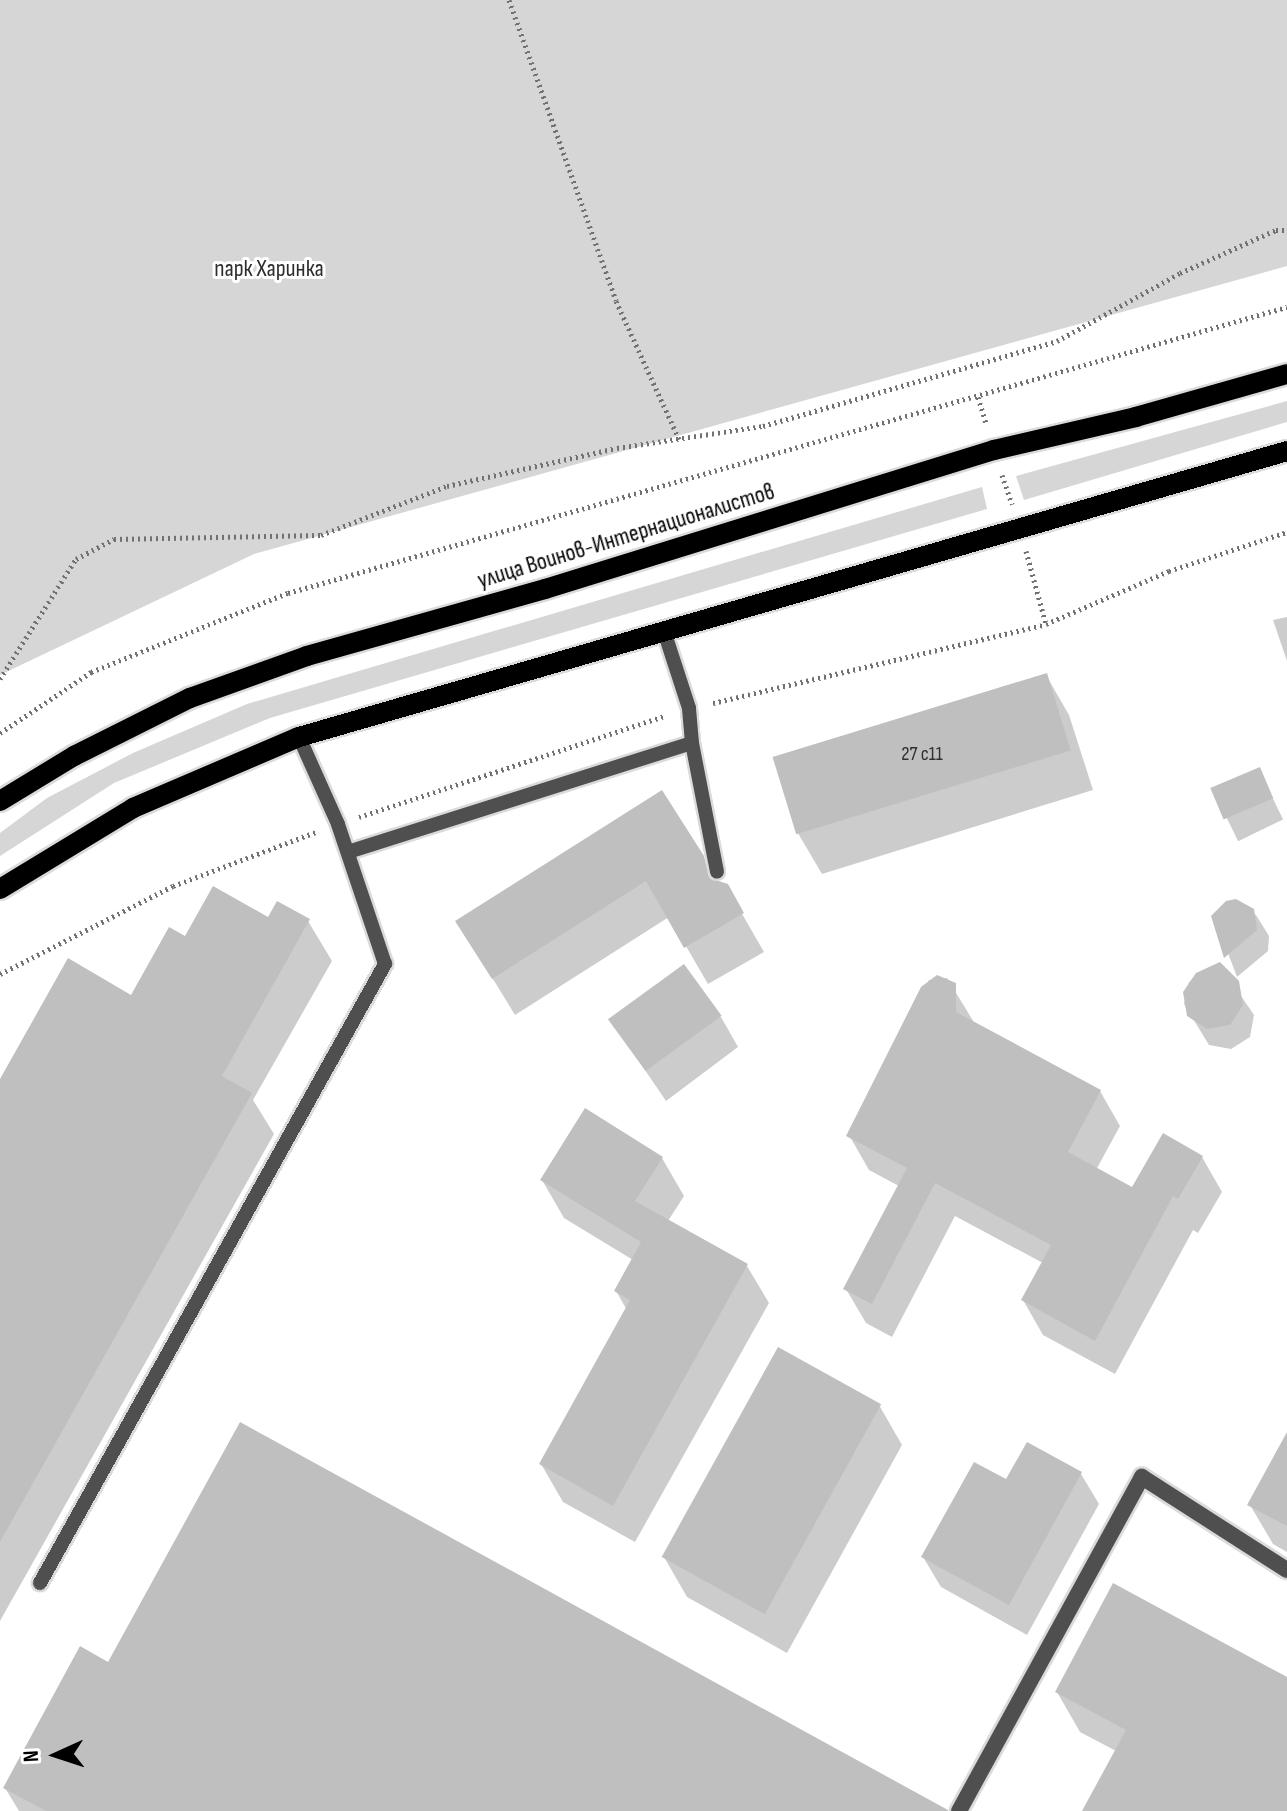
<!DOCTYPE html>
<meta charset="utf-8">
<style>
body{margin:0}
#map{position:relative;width:1287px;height:1811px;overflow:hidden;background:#fff;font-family:"Sofia Sans Condensed",sans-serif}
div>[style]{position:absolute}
.green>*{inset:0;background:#d6d6d6}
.shadow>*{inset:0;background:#0003;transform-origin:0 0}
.building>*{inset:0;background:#bfbfbf;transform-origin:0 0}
.path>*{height:5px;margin-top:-2.5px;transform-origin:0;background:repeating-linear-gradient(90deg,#717171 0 2px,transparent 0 6px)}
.roads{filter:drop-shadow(2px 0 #dbdbdb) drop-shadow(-2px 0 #dbdbdb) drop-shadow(0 2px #dbdbdb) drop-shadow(0 -2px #dbdbdb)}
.lane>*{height:14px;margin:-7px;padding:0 7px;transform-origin:7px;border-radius:7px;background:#4f4f4f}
.street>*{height:16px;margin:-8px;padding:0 8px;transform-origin:8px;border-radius:8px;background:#4f4f4f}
.primary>*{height:20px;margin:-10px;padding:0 10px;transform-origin:10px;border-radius:10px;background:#000}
span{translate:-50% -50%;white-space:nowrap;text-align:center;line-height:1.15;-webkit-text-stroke:6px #fff;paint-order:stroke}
.number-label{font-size:20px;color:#303030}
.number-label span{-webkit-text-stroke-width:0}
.park-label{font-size:24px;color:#2d2d2d}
.street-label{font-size:24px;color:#000}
.north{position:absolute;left:16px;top:1715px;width:80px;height:80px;-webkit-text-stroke:6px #fff;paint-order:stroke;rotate:267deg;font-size:22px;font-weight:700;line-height:32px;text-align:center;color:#000}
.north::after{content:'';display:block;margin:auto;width:28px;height:36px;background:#000;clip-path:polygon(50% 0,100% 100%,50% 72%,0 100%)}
</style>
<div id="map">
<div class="green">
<i style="clip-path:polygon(0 0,1287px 0,1287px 266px,254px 554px,0 675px)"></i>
<i style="clip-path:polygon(1287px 401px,1287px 422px,1024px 500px,1016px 476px)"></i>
<i style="clip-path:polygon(982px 487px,987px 509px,270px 718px,114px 783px,0 856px,0 833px,47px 798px,133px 753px,247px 704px)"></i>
</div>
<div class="shadow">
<i style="clip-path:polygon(1287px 617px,1287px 661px,1273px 620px)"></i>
<i style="clip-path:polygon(1046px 675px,1069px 715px,1093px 790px,822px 874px,799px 835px,776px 760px)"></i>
<i style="left:1259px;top:770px;width:55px;height:50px;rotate:64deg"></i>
<i style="clip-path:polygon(702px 857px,717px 883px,726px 886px,764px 952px,708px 984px,669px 917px,515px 1015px,458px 922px)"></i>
<i style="clip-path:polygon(1236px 901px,1256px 915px,1269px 936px,1268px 951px,1237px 977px,1214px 916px)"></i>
<i style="clip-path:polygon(269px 919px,308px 921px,332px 961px,253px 1100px,274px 1134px,0 1621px,0 1083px,132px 997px,186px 939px)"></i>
<i style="clip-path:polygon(1220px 965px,1254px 1015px,1250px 1037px,1231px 1049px,1209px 1045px,1184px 1004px,1189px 982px)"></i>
<i style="clip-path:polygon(947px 978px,975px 1024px,1100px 1091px,1120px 1126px,1096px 1170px,1133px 1189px,1202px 1157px,1222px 1192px,1198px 1233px,1193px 1230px,1115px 1374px,1043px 1335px,1023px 1300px,1043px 1263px,955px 1216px,892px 1337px,866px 1323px,846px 1289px,899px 1186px,869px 1170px,849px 1135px,929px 980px)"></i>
<i style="clip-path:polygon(721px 1017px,738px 1047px,666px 1101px,611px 1020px)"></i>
<i style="clip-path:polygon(662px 1158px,684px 1196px,668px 1221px,747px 1266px,769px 1303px,635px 1542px,563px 1502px,541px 1464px,627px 1310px,616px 1291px,633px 1260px,564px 1218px,542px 1180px)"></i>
<i style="clip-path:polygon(879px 1405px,902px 1445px,787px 1653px,687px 1597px,664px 1557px)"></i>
<i style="clip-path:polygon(1287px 1437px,1287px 1552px,1273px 1544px,1250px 1505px)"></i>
<i style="clip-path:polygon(1081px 1474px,1099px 1504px,1027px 1635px,941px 1587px,923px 1557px,1007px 1482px)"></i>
<i style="clip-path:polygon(109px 1665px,926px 1811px,19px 1811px,5px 1788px)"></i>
<i style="clip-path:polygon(1287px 1679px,1287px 1811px,1085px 1811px,1116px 1751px,1080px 1732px,1057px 1692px)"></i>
</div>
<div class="building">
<i style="left:1047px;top:673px;width:81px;height:287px;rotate:73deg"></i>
<i style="left:1260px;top:767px;width:34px;height:54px;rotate:67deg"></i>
<i style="clip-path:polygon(662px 790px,704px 856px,709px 878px,728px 884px,744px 913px,684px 948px,646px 881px,492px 979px,455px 921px)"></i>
<i style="clip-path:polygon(213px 886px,268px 917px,277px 901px,310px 919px,222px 1076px,252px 1093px,0 1542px,0 1079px,68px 958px,131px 995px,169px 927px,185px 936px)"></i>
<i style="clip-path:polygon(1236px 899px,1254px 909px,1257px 930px,1224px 958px,1211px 916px,1226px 901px)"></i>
<i style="clip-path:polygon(1220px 962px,1239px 981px,1243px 1005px,1230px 1025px,1207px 1029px,1187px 1016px,1183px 992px,1196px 973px)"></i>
<i style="left:684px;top:964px;width:64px;height:94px;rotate:54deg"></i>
<i style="clip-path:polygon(937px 975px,956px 983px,956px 1012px,1101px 1090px,1068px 1152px,1132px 1187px,1163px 1133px,1203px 1156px,1178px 1199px,1173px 1196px,1095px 1341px,1021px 1300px,1051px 1245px,935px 1183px,872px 1304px,843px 1289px,907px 1168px,846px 1136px,921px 987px)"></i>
<i style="clip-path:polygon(585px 1108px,663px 1157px,635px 1201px,748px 1264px,613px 1506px,539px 1464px,630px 1300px,614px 1291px,641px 1242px,540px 1180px)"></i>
<i style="left:778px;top:1347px;width:118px;height:240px;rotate:29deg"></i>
<i style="clip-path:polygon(240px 1422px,948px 1810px,948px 1811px,46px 1811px,3px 1788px,80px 1646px,108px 1662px)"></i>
<i style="clip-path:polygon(1287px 1432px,1287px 1526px,1247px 1505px)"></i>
<i style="clip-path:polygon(1027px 1442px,1082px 1472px,1009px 1605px,921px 1557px,974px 1462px,1006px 1479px)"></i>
<i style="clip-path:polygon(1113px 1583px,1287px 1677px,1287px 1811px,1082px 1811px,1126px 1730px,1055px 1692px)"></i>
</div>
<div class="path">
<i style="left:509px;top:0;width:319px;rotate:70.4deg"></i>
<i style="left:616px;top:301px;width:152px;rotate:65.5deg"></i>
<i style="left:978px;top:397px;width:28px;rotate:73deg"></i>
<i style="left:1002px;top:475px;width:31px;rotate:71deg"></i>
<i style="left:1026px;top:551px;width:76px;rotate:74.7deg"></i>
<i style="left:0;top:679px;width:142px;rotate:-57.7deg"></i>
<i style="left:76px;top:559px;width:43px;rotate:-27.8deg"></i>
<i style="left:114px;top:539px;width:207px;rotate:-1.1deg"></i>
<i style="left:321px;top:535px;width:135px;rotate:-21.3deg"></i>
<i style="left:447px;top:486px;width:174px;rotate:-12.6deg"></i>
<i style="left:617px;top:448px;width:148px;rotate:-8.6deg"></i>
<i style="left:763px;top:426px;width:306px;rotate:-16.1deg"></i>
<i style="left:1057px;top:341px;width:141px;rotate:-28.9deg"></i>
<i style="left:1180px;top:273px;width:105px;rotate:-24.1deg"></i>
<i style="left:1276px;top:230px;width:11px"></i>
<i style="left:713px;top:703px;width:342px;rotate:-13.3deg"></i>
<i style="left:1046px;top:624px;width:134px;rotate:-23.3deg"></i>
<i style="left:1169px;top:571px;width:124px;rotate:-18.3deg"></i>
<i style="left:0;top:733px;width:110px;rotate:-33.8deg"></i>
<i style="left:91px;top:672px;width:212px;rotate:-21.9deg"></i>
<i style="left:288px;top:593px;width:1039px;rotate:-15.98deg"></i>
<i style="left:359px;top:817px;width:322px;rotate:-18.3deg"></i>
<i style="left:0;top:974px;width:194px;rotate:-27deg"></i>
<i style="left:173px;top:886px;width:153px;rotate:-20.7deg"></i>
</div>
<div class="roads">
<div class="lane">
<i style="left:692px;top:743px;width:131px;rotate:79deg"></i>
<i style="left:348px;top:852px;width:361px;rotate:-17.6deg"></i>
<i style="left:692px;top:743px;width:35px;rotate:-95deg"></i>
<i style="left:689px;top:708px;width:81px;rotate:-108deg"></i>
<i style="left:40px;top:1583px;width:709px;rotate:-60.87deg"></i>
<i style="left:385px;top:964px;width:148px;rotate:-108.6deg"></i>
<i style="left:338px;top:824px;width:95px;rotate:-114.1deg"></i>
</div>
<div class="street">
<i style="left:959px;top:1811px;width:381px;rotate:-61.3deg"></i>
<i style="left:1142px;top:1477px;width:172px;rotate:32.7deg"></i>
</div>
<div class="primary">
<i style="left:0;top:801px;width:87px;rotate:-31.3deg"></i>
<i style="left:74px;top:756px;width:130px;rotate:-26.6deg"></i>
<i style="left:190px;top:698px;width:124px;rotate:-19.7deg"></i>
<i style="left:307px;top:656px;width:247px;rotate:-15.7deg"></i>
<i style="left:545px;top:589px;width:470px;rotate:-17.2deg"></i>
<i style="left:994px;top:450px;width:146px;rotate:-13.1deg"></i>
<i style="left:1136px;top:417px;width:157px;rotate:-15.9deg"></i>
<i style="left:0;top:889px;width:156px;rotate:-31.3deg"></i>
<i style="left:133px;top:808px;width:181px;rotate:-23.2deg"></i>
<i style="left:299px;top:737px;width:1029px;rotate:-16.14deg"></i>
</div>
</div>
<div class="number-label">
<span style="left:922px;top:754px">27 с11</span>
</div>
<div class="park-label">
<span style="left:269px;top:269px">парк Харинка</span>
</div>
<div class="street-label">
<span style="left:626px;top:536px;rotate:-17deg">улица Воинов-Интернационалистов</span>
</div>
<div class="north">N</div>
</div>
